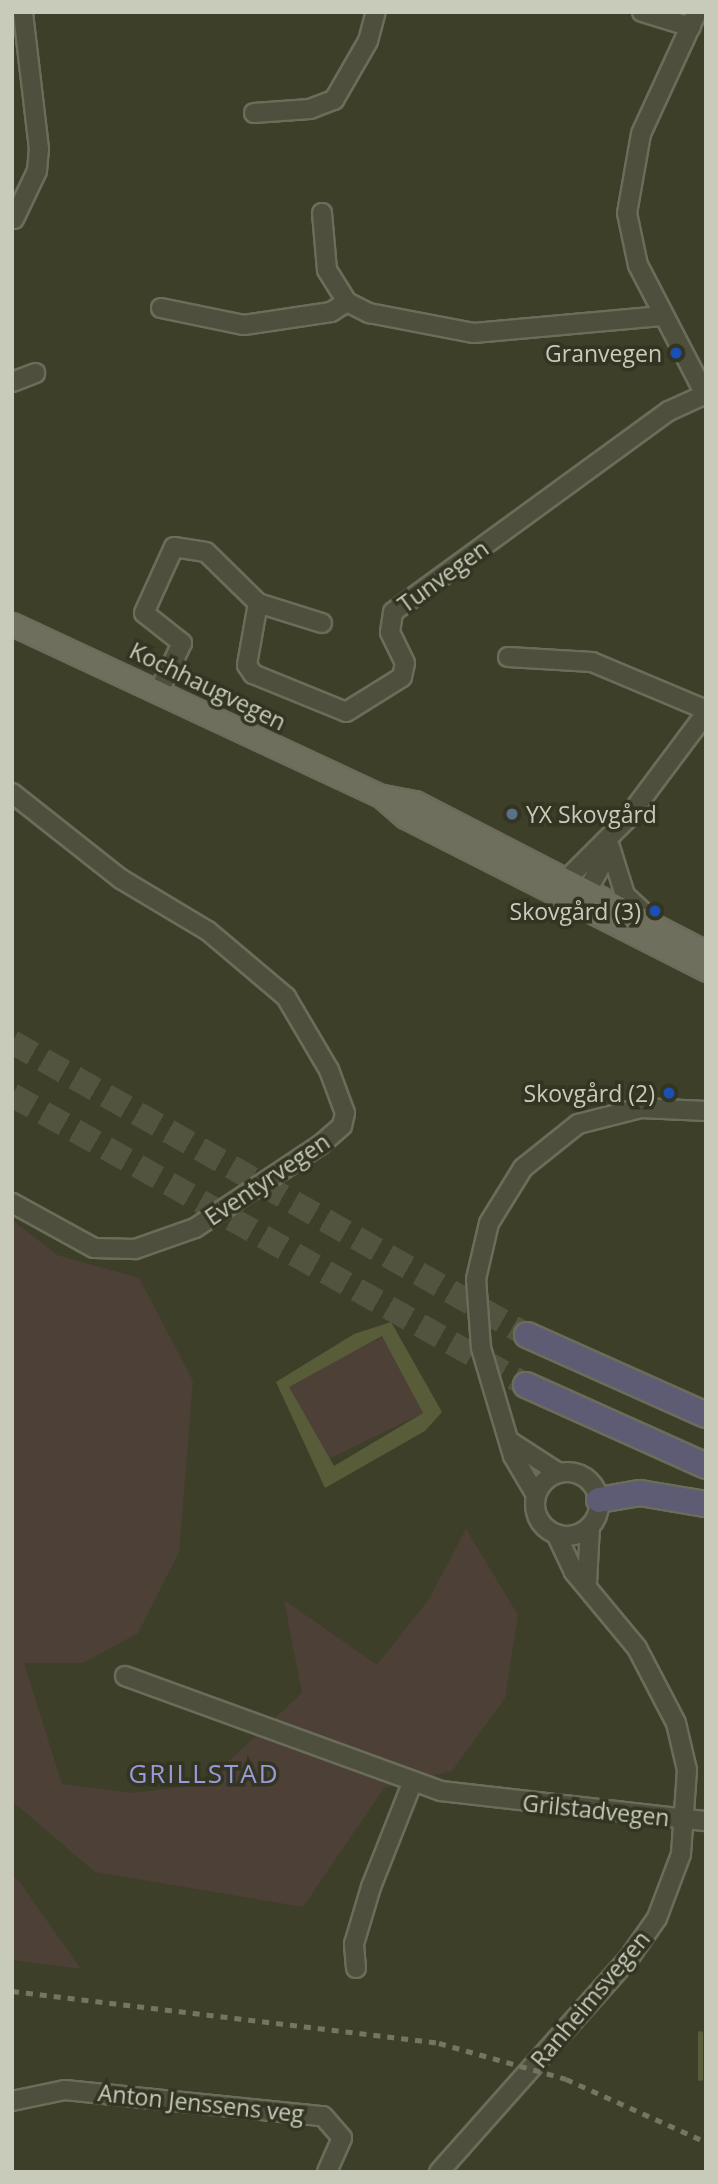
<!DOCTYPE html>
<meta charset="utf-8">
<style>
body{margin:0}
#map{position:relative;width:718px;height:2184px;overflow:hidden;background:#3e3f29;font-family:"Open Sans",sans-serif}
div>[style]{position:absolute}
.green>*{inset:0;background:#4c4037;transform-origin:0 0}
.water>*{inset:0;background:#595c38}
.stream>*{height:5px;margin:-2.5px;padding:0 2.5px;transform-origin:2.5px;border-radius:2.5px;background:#595c38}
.highway-tunnel>*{height:24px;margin-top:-12px;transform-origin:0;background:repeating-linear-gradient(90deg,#53543f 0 24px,transparent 0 36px)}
.roads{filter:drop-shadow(2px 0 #6b6d5b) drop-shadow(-2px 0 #6b6d5b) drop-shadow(0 2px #6b6d5b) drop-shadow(0 -2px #6b6d5b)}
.minor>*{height:18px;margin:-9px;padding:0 9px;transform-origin:9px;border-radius:9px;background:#4e4f3d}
.minor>.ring{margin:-9px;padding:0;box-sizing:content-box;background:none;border:18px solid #4e4f3d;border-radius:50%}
.major>*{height:21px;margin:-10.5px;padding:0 10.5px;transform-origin:10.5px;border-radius:10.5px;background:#6e6f5c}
.highway>*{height:24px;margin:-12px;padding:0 12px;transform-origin:12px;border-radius:12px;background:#5e5b74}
.rail>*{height:5px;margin-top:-2.5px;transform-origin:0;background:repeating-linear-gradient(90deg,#747660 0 7px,transparent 0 14px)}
.dots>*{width:19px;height:19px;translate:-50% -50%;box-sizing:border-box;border:4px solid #333522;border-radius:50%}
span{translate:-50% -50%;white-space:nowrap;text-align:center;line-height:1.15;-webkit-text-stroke:7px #333522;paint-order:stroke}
.poi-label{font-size:23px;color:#c8caba}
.right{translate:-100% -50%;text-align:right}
.left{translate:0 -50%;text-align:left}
.street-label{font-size:23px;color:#c8caba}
.quarter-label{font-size:26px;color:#979bd8;letter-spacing:2px}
.frame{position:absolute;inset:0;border:14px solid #c8caba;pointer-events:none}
</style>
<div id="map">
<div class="green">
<i style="clip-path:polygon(12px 1220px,57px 1255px,139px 1278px,193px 1381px,179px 1552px,138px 1633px,83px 1663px,24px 1663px,62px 1784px,133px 1793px,204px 1784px,302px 1693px,284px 1600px,377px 1665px,429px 1599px,466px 1529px,518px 1615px,505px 1698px,452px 1771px,384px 1788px,303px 1907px,95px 1872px,12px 1801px)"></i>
<i style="left:385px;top:1336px;width:86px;height:109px;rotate:64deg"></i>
<i style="clip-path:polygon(12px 1876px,19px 1881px,81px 1969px,12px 1960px)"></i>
</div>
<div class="water">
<i style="clip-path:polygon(evenodd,391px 1322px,442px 1412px,425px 1431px,325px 1488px,276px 1382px,354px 1334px,391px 1322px,382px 1336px,423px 1413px,334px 1466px,289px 1387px,382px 1336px)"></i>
</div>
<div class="stream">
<i style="left:700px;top:2033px;width:45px;rotate:90deg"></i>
</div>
<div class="highway-tunnel">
<i style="left:12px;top:1042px;width:593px;rotate:29.64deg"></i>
<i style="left:12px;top:1095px;width:590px;rotate:29.43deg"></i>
</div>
<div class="roads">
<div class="minor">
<i style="left:642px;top:12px;width:51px;rotate:17deg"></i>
<i style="left:697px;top:12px;width:134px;rotate:114.7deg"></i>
<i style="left:641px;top:134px;width:80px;rotate:100deg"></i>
<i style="left:627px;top:213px;width:53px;rotate:78.1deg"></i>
<i style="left:638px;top:265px;width:148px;rotate:62.6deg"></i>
<i style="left:254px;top:113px;width:56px;rotate:-4.1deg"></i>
<i style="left:310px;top:109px;width:26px;rotate:-21deg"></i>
<i style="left:334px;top:100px;width:68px;rotate:-60deg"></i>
<i style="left:368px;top:41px;width:30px;rotate:-75deg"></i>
<i style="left:322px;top:213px;width:57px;rotate:85deg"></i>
<i style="left:327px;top:270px;width:38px;rotate:58deg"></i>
<i style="left:14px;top:219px;width:53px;rotate:-64.4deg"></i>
<i style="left:37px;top:171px;width:22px;rotate:-85deg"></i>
<i style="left:39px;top:149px;width:138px;rotate:-96.7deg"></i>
<i style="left:161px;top:308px;width:85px;rotate:11.6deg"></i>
<i style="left:244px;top:325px;width:88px;rotate:-8.5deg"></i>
<i style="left:331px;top:312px;width:19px;rotate:-32deg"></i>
<i style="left:347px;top:302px;width:25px;rotate:27deg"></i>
<i style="left:369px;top:313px;width:107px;rotate:10.8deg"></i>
<i style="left:474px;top:333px;width:189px;rotate:-5.2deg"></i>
<i style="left:12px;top:382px;width:25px;rotate:-21deg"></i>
<i style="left:258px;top:603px;width:67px;rotate:17.4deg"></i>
<i style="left:508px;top:657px;width:84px;rotate:3.4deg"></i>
<i style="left:592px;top:662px;width:124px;rotate:22.8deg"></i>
<i style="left:159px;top:691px;width:53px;rotate:-64.4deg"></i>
<i style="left:182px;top:643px;width:48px;rotate:-141.7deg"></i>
<i style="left:144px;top:613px;width:72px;rotate:-65.6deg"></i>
<i style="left:174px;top:547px;width:32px;rotate:9deg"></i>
<i style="left:206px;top:552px;width:73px;rotate:44.4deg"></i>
<i style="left:258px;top:603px;width:63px;rotate:100.1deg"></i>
<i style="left:247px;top:665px;width:11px;rotate:56deg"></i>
<i style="left:253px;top:674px;width:100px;rotate:22.2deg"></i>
<i style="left:346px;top:712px;width:66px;rotate:-32deg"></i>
<i style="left:402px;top:677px;width:14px;rotate:-78deg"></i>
<i style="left:405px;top:663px;width:34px;rotate:-116deg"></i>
<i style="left:390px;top:632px;width:20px;rotate:-81deg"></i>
<i style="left:393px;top:612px;width:341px;rotate:-36.1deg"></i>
<i style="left:669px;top:411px;width:41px;rotate:-24.7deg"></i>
<i style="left:12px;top:793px;width:139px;rotate:38.3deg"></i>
<i style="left:121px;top:879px;width:101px;rotate:30.9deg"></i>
<i style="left:208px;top:931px;width:102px;rotate:40.2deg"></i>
<i style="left:286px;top:997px;width:85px;rotate:59.5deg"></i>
<i style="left:329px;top:1070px;width:46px;rotate:69.6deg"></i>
<i style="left:345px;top:1113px;width:13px;rotate:103deg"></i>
<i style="left:342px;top:1126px;width:29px;rotate:139deg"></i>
<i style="left:320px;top:1145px;width:150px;rotate:146.4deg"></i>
<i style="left:195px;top:1228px;width:64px;rotate:160.7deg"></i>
<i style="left:135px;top:1249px;width:41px;rotate:-178.6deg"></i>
<i style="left:94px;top:1248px;width:94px;rotate:-151.2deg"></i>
<i style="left:610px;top:847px;width:50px;rotate:72.6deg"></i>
<i style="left:625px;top:895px;width:33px;rotate:43deg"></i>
<i style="left:610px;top:850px;width:45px;rotate:119.4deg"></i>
<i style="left:588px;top:889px;width:22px;rotate:150deg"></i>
<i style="left:569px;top:900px;width:22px;rotate:-93deg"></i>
<i style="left:568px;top:878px;width:82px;rotate:-45deg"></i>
<i style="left:626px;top:820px;width:134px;rotate:-53.2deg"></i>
<i style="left:511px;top:1442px;width:57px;rotate:32.9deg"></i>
<i class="ring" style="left:535px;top:1472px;width:46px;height:46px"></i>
<i style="left:536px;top:1495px;width:45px;rotate:-120.5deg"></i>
<i style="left:513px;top:1456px;width:113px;rotate:-106.5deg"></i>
<i style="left:481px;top:1348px;width:69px;rotate:-94.1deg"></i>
<i style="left:476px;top:1279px;width:57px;rotate:-76.9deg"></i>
<i style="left:489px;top:1223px;width:65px;rotate:-58.3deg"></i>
<i style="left:523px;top:1168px;width:70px;rotate:-38.7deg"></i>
<i style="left:578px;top:1124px;width:65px;rotate:-14.3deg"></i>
<i style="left:641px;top:1108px;width:65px;rotate:2.6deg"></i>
<i style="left:587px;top:1583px;width:57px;rotate:-87deg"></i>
<i style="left:125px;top:1676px;width:336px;rotate:20deg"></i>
<i style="left:441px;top:1791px;width:267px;rotate:6.5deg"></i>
<i style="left:356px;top:1968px;width:24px;rotate:-95deg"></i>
<i style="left:354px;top:1944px;width:59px;rotate:-73.4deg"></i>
<i style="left:371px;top:1887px;width:114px;rotate:-68.4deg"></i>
<i style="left:12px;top:2101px;width:54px;rotate:-11.7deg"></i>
<i style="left:65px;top:2090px;width:259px;rotate:5.8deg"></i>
<i style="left:323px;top:2116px;width:29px;rotate:49deg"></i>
<i style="left:342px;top:2138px;width:37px;rotate:114deg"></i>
<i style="left:439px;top:2172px;width:286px;rotate:-48.4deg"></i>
<i style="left:629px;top:1958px;width:49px;rotate:-55deg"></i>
<i style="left:657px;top:1918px;width:68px;rotate:-69.4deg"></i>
<i style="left:681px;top:1854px;width:84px;rotate:-85.9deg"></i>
<i style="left:687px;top:1770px;width:48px;rotate:-103.2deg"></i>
<i style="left:676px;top:1723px;width:85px;rotate:-117.5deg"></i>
<i style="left:637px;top:1648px;width:99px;rotate:-129.7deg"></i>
<i style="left:574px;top:1572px;width:42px;rotate:-115.3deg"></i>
</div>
<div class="major">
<i style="left:12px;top:624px;width:407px;rotate:25deg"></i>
<i style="left:381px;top:796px;width:32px;rotate:41deg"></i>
<i style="left:405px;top:817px;width:338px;rotate:26.9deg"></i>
<i style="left:383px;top:796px;width:33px;rotate:11deg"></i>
<i style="left:415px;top:802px;width:327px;rotate:27.3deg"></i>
</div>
<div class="highway">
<i style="left:527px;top:1335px;width:196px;rotate:24.1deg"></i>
<i style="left:526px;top:1385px;width:197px;rotate:24.2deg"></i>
<i style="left:599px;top:1500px;width:42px;rotate:-9.7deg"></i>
<i style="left:640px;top:1493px;width:67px;rotate:9.5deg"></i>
</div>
</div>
<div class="rail">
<i style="left:12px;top:1991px;width:430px;rotate:6.9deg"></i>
<i style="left:439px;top:2043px;width:132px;rotate:15.8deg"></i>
<i style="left:566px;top:2079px;width:154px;rotate:24.2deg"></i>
</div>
<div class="dots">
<i style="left:676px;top:353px;background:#1a4fb4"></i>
<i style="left:512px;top:814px;background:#5c6f8a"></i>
<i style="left:655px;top:911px;background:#1a4fb4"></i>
<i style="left:669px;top:1093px;background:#1a4fb4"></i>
</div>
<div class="poi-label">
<span class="right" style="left:662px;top:353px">Granvegen</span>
<span class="left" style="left:526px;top:814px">YX Skovgård</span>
<span class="right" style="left:641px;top:911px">Skovgård (3)</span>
<span class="right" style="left:655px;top:1093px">Skovgård (2)</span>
</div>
<div class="street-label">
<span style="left:443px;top:576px;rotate:-36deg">Tunvegen</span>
<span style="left:208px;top:686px;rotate:26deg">Kochhaugvegen</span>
<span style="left:267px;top:1179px;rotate:-34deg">Eventyrvegen</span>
<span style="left:596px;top:1810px;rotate:6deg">Grilstadvegen</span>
<span style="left:590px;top:1999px;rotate:-50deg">Ranheimsvegen</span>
<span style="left:201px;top:2103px;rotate:6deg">Anton Jenssens veg</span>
</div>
<div class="quarter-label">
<span style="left:204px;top:1774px">GRILLSTAD</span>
</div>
<div class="frame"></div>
</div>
